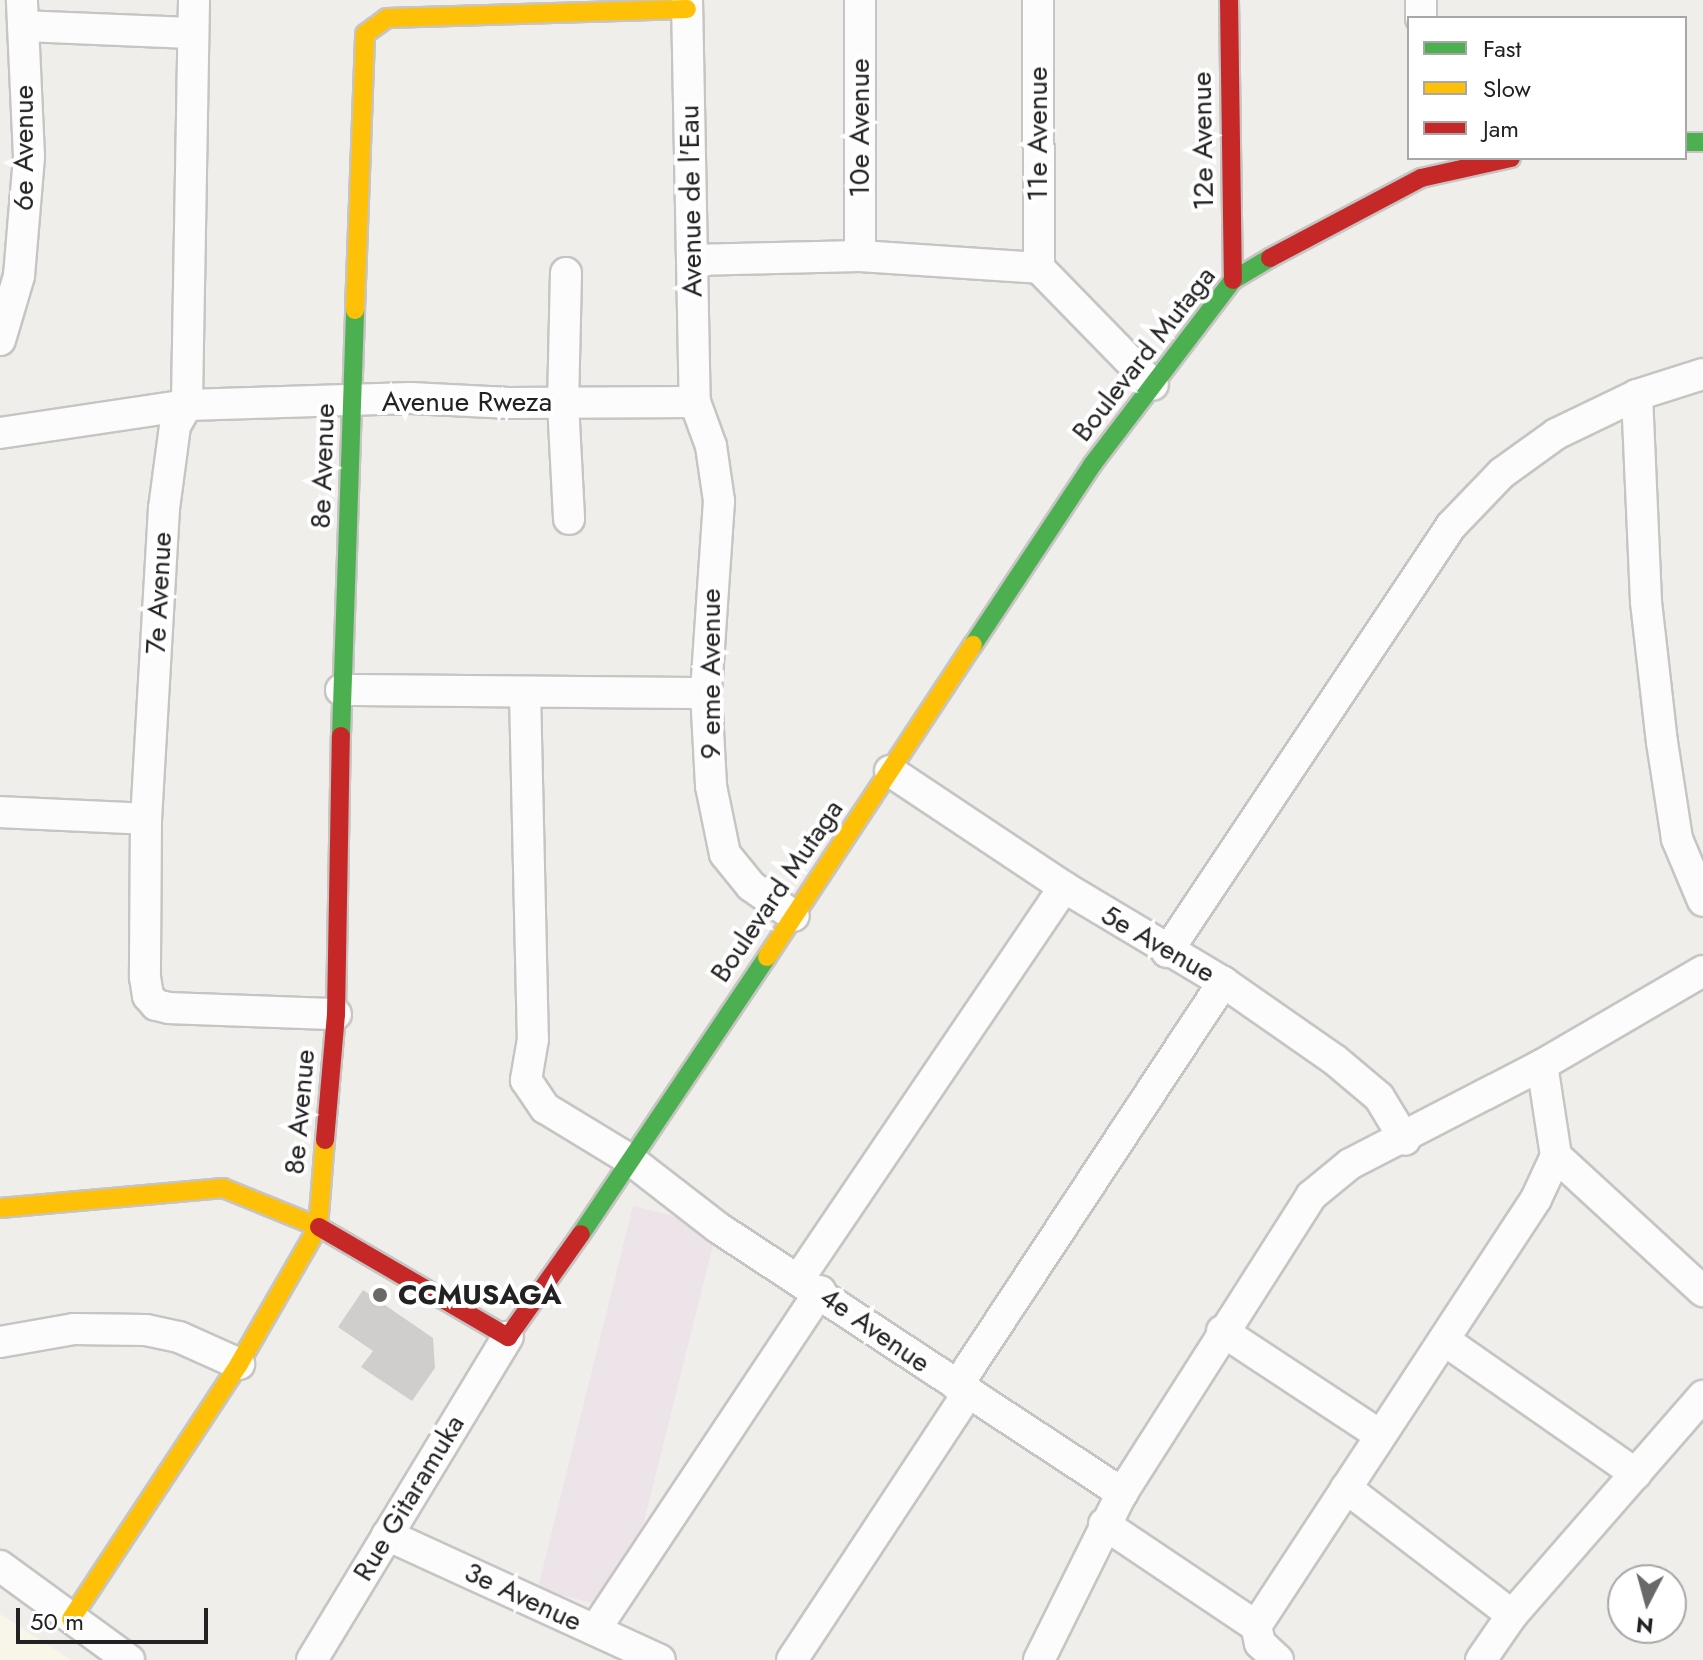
<!DOCTYPE html>
<style>
body{margin:0}
#map{position:relative;width:1703px;height:1660px;overflow:hidden;background:#f0eeeb;font-family:Jost,sans-serif}
div>[style]{position:absolute}
.industrial>*{inset:0;background:#ece4e9;transform-origin:0 0}
.education>*{inset:0;background:#f7f6e9}
.building>*{inset:0;background:#d0cecc}
.roads{filter:drop-shadow(2px 0 #c6c5c3) drop-shadow(-2px 0 #c6c5c3) drop-shadow(0 2px #c6c5c3) drop-shadow(0 -2px #c6c5c3)}
.street>*{height:30px;margin:-15px;padding:0 15px;transform-origin:15px;border-radius:15px;background:#fdfcfc}
.fast>*{height:18px;margin:-9px;padding:0 9px;transform-origin:9px;border-radius:9px;background:#4caf50}
.slow>*{height:18px;margin:-9px;padding:0 9px;transform-origin:9px;border-radius:9px;background:#ffc107}
.jam>*{height:18px;margin:-9px;padding:0 9px;transform-origin:9px;border-radius:9px;background:#c62828}
.dots>*{width:22px;height:22px;translate:-50% -50%;box-sizing:border-box;border:4px solid #fff;border-radius:50%}
span{translate:-50% -50%;white-space:nowrap;text-align:center;line-height:1.15;-webkit-text-stroke:8px #fff;paint-order:stroke}
.street-label{font-size:28px;color:#222}
.poi-label{font-size:28px;color:#222;font-weight:700}
.left{translate:0 -50%;text-align:left}
.legend{position:absolute;left:1407px;top:16px;width:280px;height:144px;box-sizing:border-box;background:#fff;border:2px solid #a7a7a7;margin:0;padding:10px 14px;list-style:none;font-size:24px;color:#222}
.legend li{display:flex;align-items:center;gap:16px;height:40px}
.legend b{width:40px;border:2px solid #a7a7a7}
.north{position:absolute;left:1607px;top:1564px;width:80px;height:80px;box-sizing:border-box;background:#fff;border:2px solid #a7a7a7;border-radius:50%;rotate:186deg;font-size:22px;font-weight:700;line-height:32px;text-align:center;color:#222}
.north::after{content:'';display:block;margin:auto;width:28px;height:36px;background:#6a6968;clip-path:polygon(50% 0,100% 100%,50% 72%,0 100%)}
.scale{position:absolute;left:16px;top:1608px;width:192px;height:36px;box-sizing:border-box;border:4px solid #222;border-top:0;padding-left:10px;font-size:24px;line-height:28px;white-space:nowrap;color:#222;-webkit-text-stroke:6px #fff;paint-order:stroke}
</style>
<div id="map">
<div class="industrial">
<i style="left:633px;top:1206px;width:87px;height:395px;rotate:14deg"></i>
</div>
<div class="education">
<i style="clip-path:polygon(0 1614px,71px 1660px,0 1660px)"></i>
</div>
<div class="building">
<i style="clip-path:polygon(363px 1290px,433px 1338px,435px 1368px,412px 1401px,361px 1367px,373px 1351px,338px 1327px)"></i>
</div>
<div class="roads">
<div class="street">
<i style="left:194px;top:0;width:405px;rotate:91deg"></i>
<i style="left:187px;top:405px;width:24px;rotate:120deg"></i>
<i style="left:175px;top:426px;width:83px;rotate:97.6deg"></i>
<i style="left:164px;top:508px;width:312px;rotate:93.3deg"></i>
<i style="left:146px;top:819px;width:158px;rotate:90.4deg"></i>
<i style="left:145px;top:977px;width:19px;rotate:81deg"></i>
<i style="left:148px;top:996px;width:12px;rotate:48deg"></i>
<i style="left:156px;top:1005px;width:13px;rotate:13deg"></i>
<i style="left:169px;top:1008px;width:167px;rotate:2.1deg"></i>
<i style="left:687px;top:0;width:402px;rotate:88.9deg"></i>
<i style="left:695px;top:402px;width:47px;rotate:70deg"></i>
<i style="left:711px;top:446px;width:56px;rotate:81.7deg"></i>
<i style="left:719px;top:501px;width:192px;rotate:93.9deg"></i>
<i style="left:706px;top:693px;width:93px;rotate:86.9deg"></i>
<i style="left:711px;top:786px;width:69px;rotate:78.4deg"></i>
<i style="left:725px;top:854px;width:41px;rotate:50.9deg"></i>
<i style="left:751px;top:886px;width:52px;rotate:34.9deg"></i>
<i style="left:860px;top:0;width:256px;rotate:90deg"></i>
<i style="left:1038px;top:0;width:268px;rotate:89.8deg"></i>
<i style="left:1421px;top:18px;width:18px;rotate:-90deg"></i>
<i style="left:23px;top:26px;width:170px;rotate:2.4deg"></i>
<i style="left:692px;top:260px;width:168px;rotate:-1.4deg"></i>
<i style="left:860px;top:256px;width:179px;rotate:3.8deg"></i>
<i style="left:1039px;top:268px;width:163px;rotate:45.7deg"></i>
<i style="left:566px;top:273px;width:130px;rotate:91.3deg"></i>
<i style="left:563px;top:403px;width:116px;rotate:87deg"></i>
<i style="left:0;top:340px;width:67px;rotate:-73.5deg"></i>
<i style="left:19px;top:276px;width:119px;rotate:-85.2deg"></i>
<i style="left:29px;top:157px;width:157px;rotate:-92.6deg"></i>
<i style="left:1637px;top:395px;width:207px;rotate:87.5deg"></i>
<i style="left:1646px;top:602px;width:141px;rotate:83.5deg"></i>
<i style="left:1662px;top:742px;width:98px;rotate:81.2deg"></i>
<i style="left:1677px;top:839px;width:67px;rotate:67.2deg"></i>
<i style="left:0;top:433px;width:189px;rotate:-8.5deg"></i>
<i style="left:187px;top:405px;width:224px;rotate:-1.8deg"></i>
<i style="left:411px;top:398px;width:98px;rotate:2.9deg"></i>
<i style="left:509px;top:403px;width:186px;rotate:-0.3deg"></i>
<i style="left:341px;top:690px;width:365px;rotate:0.5deg"></i>
<i style="left:525px;top:692px;width:347px;rotate:88.7deg"></i>
<i style="left:533px;top:1039px;width:42px;rotate:99.7deg"></i>
<i style="left:526px;top:1080px;width:34px;rotate:56deg"></i>
<i style="left:545px;top:1108px;width:102px;rotate:31.3deg"></i>
<i style="left:632px;top:1161px;width:108px;rotate:37.8deg"></i>
<i style="left:717px;top:1227px;width:485px;rotate:33.3deg"></i>
<i style="left:890px;top:771px;width:209px;rotate:33.7deg"></i>
<i style="left:1064px;top:887px;width:185px;rotate:30.9deg"></i>
<i style="left:1223px;top:982px;width:136px;rotate:34.9deg"></i>
<i style="left:1335px;top:1060px;width:57px;rotate:40.1deg"></i>
<i style="left:1379px;top:1097px;width:50px;rotate:58.8deg"></i>
<i style="left:0;top:812px;width:146px;rotate:2.7deg"></i>
<i style="left:1167px;top:952px;width:512px;rotate:-56.31deg"></i>
<i style="left:1451px;top:526px;width:74px;rotate:-46.1deg"></i>
<i style="left:1502px;top:473px;width:67px;rotate:-35.8deg"></i>
<i style="left:1556px;top:434px;width:90px;rotate:-25.7deg"></i>
<i style="left:1637px;top:395px;width:69px;rotate:-17.7deg"></i>
<i style="left:1556px;top:1156px;width:200px;rotate:42.6deg"></i>
<i style="left:800px;top:1277px;width:471px;rotate:-55.9deg"></i>
<i style="left:1222px;top:1331px;width:189px;rotate:33.4deg"></i>
<i style="left:1444px;top:1340px;width:234px;rotate:34.9deg"></i>
<i style="left:0;top:1342px;width:75px;rotate:-10deg"></i>
<i style="left:74px;top:1329px;width:72px;rotate:0.8deg"></i>
<i style="left:146px;top:1330px;width:34px;rotate:12deg"></i>
<i style="left:179px;top:1337px;width:66px;rotate:24.2deg"></i>
<i style="left:957px;top:1386px;width:484px;rotate:-56.6deg"></i>
<i style="left:1346px;top:1488px;width:209px;rotate:37.4deg"></i>
<i style="left:1104px;top:1524px;width:183px;rotate:33.9deg"></i>
<i style="left:387px;top:1535px;width:300px;rotate:24.6deg"></i>
<i style="left:0;top:1566px;width:160px;rotate:36.1deg"></i>
<i style="left:595px;top:1630px;width:407px;rotate:-56.4deg"></i>
<i style="left:312px;top:1660px;width:378px;rotate:-58.8deg"></i>
<i style="left:792px;top:1660px;width:320px;rotate:-56.6deg"></i>
<i style="left:1039px;top:1660px;width:186px;rotate:-63.6deg"></i>
<i style="left:1122px;top:1493px;width:352px;rotate:-57.5deg"></i>
<i style="left:1311px;top:1196px;width:50px;rotate:-39.4deg"></i>
<i style="left:1350px;top:1164px;width:216px;rotate:-27.3deg"></i>
<i style="left:1542px;top:1065px;width:186px;rotate:-30.3deg"></i>
<i style="left:1278px;top:1660px;width:25px;rotate:-137deg"></i>
<i style="left:1260px;top:1643px;width:17px;rotate:-103deg"></i>
<i style="left:1256px;top:1626px;width:511px;rotate:-56.75deg"></i>
<i style="left:1536px;top:1199px;width:47px;rotate:-65.1deg"></i>
<i style="left:1556px;top:1156px;width:92px;rotate:-98.7deg"></i>
<i style="left:1481px;top:1660px;width:55px;rotate:-55.4deg"></i>
<i style="left:1512px;top:1615px;width:291px;rotate:-48.9deg"></i>
</div>
<div class="fast">
<i style="left:1685px;top:142px;width:18px"></i>
<i style="left:973px;top:645px;width:216px;rotate:-56.5deg"></i>
<i style="left:1092px;top:465px;width:233px;rotate:-52.7deg"></i>
<i style="left:1233px;top:280px;width:43px;rotate:-30.7deg"></i>
<i style="left:341px;top:736px;width:426px;rotate:-88.1deg"></i>
<i style="left:581px;top:1234px;width:334px;rotate:-56.1deg"></i>
</div>
<div class="slow">
<i style="left:355px;top:310px;width:276px;rotate:-87.9deg"></i>
<i style="left:365px;top:34px;width:27px;rotate:-36deg"></i>
<i style="left:387px;top:18px;width:300px;rotate:-1.7deg"></i>
<i style="left:767px;top:957px;width:374px;rotate:-56.6deg"></i>
<i style="left:0;top:1208px;width:224px;rotate:-5.1deg"></i>
<i style="left:223px;top:1188px;width:104px;rotate:22.1deg"></i>
<i style="left:71px;top:1619px;width:305px;rotate:-56.6deg"></i>
<i style="left:239px;top:1364px;width:158px;rotate:-60deg"></i>
<i style="left:318px;top:1227px;width:87px;rotate:-85.4deg"></i>
</div>
<div class="jam">
<i style="left:1229px;top:0;width:280px;rotate:89.2deg"></i>
<i style="left:1270px;top:258px;width:171px;rotate:-27.9deg"></i>
<i style="left:1421px;top:178px;width:92px;rotate:-12.5deg"></i>
<i style="left:325px;top:1140px;width:126px;rotate:-85deg"></i>
<i style="left:336px;top:1014px;width:278px;rotate:-89deg"></i>
<i style="left:319px;top:1227px;width:219px;rotate:30.2deg"></i>
<i style="left:508px;top:1337px;width:126px;rotate:-54.7deg"></i>
</div>
</div>
<div class="dots">
<i style="left:380px;top:1295px;background:#6a6968"></i>
</div>
<div class="street-label">
<span style="left:860px;top:128px;rotate:-90deg">10e Avenue</span>
<span style="left:1038px;top:134px;rotate:-90deg">11e Avenue</span>
<span style="left:1203px;top:141px;rotate:-91deg">12e Avenue</span>
<span style="left:24px;top:148px;rotate:-90deg">6e Avenue</span>
<span style="left:691px;top:201px;rotate:-91deg">Avenue de l'Eau</span>
<span style="left:1144px;top:354px;rotate:-52deg">Boulevard Mutaga</span>
<span style="left:467px;top:402px">Avenue Rweza</span>
<span style="left:323px;top:466px;rotate:-88deg">8e Avenue</span>
<span style="left:159px;top:593px;rotate:-87deg">7e Avenue</span>
<span style="left:711px;top:674px;rotate:-90deg">9 eme Avenue</span>
<span style="left:777px;top:891px;rotate:-56deg">Boulevard Mutaga</span>
<span style="left:1158px;top:944px;rotate:30deg">5e Avenue</span>
<span style="left:300px;top:1112px;rotate:-85deg">8e Avenue</span>
<span style="left:875px;top:1330px;rotate:35deg">4e Avenue</span>
<span style="left:409px;top:1498px;rotate:-59deg">Rue Gitaramuka</span>
<span style="left:523px;top:1597px;rotate:25deg">3e Avenue</span>
</div>
<div class="poi-label">
<span class="left" style="left:398px;top:1295px">CCMUSAGA</span>
</div>
<ul class="legend">
<li><b style="height:10px;background:#4caf50"></b>Fast</li>
<li><b style="height:10px;background:#ffc107"></b>Slow</li>
<li><b style="height:10px;background:#c62828"></b>Jam</li>
</ul>
<div class="north">N</div>
<div class="scale">50 m</div>
</div>
